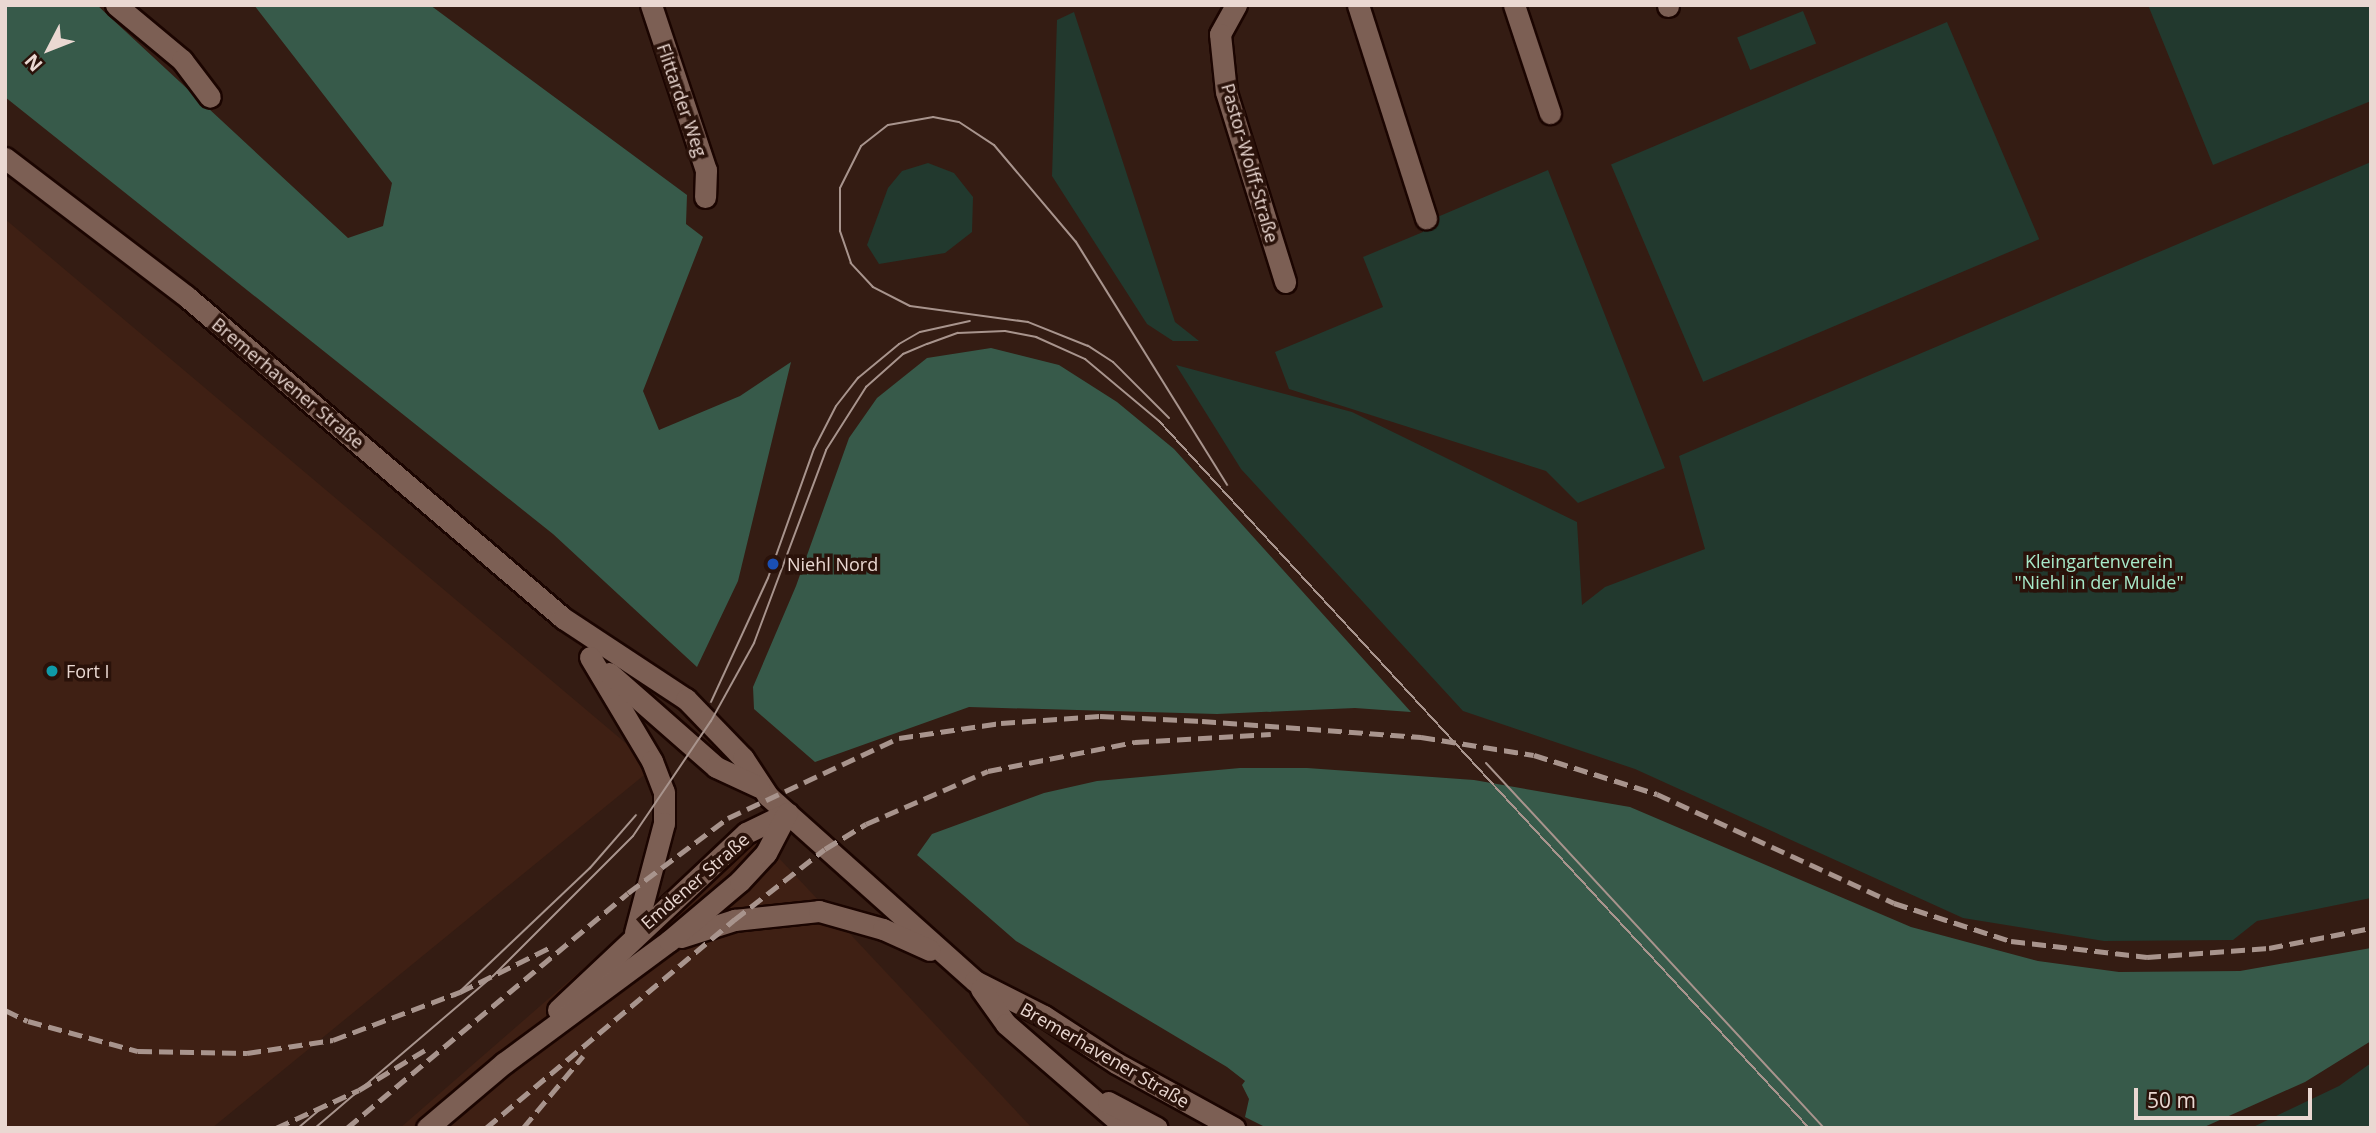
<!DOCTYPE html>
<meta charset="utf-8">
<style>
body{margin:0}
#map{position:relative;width:2376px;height:1133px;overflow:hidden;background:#341c13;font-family:"Open Sans",sans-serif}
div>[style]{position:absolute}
.built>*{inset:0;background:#3f2014}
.green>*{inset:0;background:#22392e;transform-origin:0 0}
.forest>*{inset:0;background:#375a4a}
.roads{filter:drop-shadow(2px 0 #1b0501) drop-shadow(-2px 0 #1b0501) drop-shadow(0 2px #1b0501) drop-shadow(0 -2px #1b0501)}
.minor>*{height:21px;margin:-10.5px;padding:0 10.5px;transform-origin:10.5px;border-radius:10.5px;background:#7c5f54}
.tram>*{height:2px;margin:-1px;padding:0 1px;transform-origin:1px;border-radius:1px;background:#a8948d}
.rail>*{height:5px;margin-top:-2.5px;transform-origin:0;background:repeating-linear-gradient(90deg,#a8948d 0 14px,transparent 0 21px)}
.dots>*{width:19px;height:19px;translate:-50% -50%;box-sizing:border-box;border:4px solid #2a120a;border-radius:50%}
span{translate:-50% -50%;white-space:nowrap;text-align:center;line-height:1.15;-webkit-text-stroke:7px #2a120a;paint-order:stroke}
.street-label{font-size:18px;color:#ead8d2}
.park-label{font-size:18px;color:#a7e9c9}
.poi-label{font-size:18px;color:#ead8d2}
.left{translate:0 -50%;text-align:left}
.frame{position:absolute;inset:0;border:7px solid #ead8d2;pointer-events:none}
.north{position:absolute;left:14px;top:14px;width:70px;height:70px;-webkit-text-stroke:5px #2a120a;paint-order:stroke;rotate:228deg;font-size:19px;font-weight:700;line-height:28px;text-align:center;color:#ead8d2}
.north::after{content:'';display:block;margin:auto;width:24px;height:32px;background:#ead8d2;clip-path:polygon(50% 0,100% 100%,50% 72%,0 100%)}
.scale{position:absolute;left:2134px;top:1088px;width:178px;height:32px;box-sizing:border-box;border:4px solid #ead8d2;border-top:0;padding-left:9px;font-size:21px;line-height:24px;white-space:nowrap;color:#ead8d2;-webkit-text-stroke:5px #2a120a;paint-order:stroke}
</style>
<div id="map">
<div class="built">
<i style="clip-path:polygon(5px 219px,654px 767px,212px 1128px,5px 1128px)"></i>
<i style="clip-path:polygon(748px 825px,1032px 1128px,400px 1128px)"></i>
</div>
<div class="green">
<i style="clip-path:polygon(2148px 5px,2371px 5px,2371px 101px,2213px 165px)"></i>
<i style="left:1803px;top:11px;width:35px;height:71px;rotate:68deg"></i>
<i style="clip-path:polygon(1074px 12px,1175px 322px,1199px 341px,1173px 341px,1147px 324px,1052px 176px,1057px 20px)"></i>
<i style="left:1947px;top:22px;width:236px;height:365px;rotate:67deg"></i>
<i style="clip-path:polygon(2371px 162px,2371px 898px,2257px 921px,2233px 940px,2104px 941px,1963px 918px,1635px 769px,1463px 711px,1241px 469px,1176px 365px,1352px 412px,1577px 522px,1582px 605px,1605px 587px,1705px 549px,1679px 456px)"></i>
<i style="clip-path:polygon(928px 163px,954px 173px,973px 197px,972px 232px,945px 253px,879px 264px,867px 245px,888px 188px,902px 171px)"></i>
<i style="clip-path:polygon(1548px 170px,1665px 468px,1578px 503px,1546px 471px,1289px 389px,1275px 352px,1383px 307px,1363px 257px,1423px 232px,1421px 224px)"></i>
<i style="clip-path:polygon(2371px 1063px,2371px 1128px,2251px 1128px,2339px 1086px)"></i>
</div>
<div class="forest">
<i style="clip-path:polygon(5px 5px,97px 5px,348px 238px,383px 226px,392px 183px,254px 5px,430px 5px,687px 195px,686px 224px,703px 237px,643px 391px,659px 430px,740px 396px,791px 362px,738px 581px,697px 667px,553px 534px,5px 97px)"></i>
<i style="clip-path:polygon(991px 348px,1059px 365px,1117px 402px,1174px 449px,1411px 712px,1355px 708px,1217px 714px,969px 707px,815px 762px,754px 709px,753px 687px,796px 586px,849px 438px,877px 398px,927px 358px)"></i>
<i style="clip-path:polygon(1240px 768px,1307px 768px,1474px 780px,1630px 807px,1911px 927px,2038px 961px,2119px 972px,2240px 971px,2371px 948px,2371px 1041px,2305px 1082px,2202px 1128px,1267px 1128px,1245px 1117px,1249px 1099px,1242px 1085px,1245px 1081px,1227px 1067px,1016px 941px,917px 855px,932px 834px,1044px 793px,1097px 781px)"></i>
</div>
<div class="roads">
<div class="minor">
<i style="left:116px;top:5px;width:86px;rotate:39.8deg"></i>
<i style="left:182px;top:60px;width:46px;rotate:52.9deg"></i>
<i style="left:651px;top:5px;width:174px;rotate:71.6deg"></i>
<i style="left:706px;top:170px;width:27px;rotate:92deg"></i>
<i style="left:1236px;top:5px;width:33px;rotate:119deg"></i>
<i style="left:1220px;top:34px;width:58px;rotate:84.1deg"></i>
<i style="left:1226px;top:92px;width:199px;rotate:72.7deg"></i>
<i style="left:1358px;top:5px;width:224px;rotate:72.3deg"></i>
<i style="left:1514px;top:5px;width:114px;rotate:71.6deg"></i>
<i style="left:1668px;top:5px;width:1px;rotate:90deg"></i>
<i style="left:5px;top:158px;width:228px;rotate:37.3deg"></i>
<i style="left:186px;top:296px;width:496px;rotate:40.5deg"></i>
<i style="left:563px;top:618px;width:147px;rotate:33.4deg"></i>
<i style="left:686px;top:699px;width:82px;rotate:46deg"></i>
<i style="left:743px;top:758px;width:45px;rotate:56.7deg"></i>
<i style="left:768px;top:796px;width:278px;rotate:41.8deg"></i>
<i style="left:975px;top:981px;width:77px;rotate:26.9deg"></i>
<i style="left:1044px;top:1016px;width:86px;rotate:33.1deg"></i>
<i style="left:1116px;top:1063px;width:135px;rotate:28.8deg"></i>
<i style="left:590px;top:657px;width:121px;rotate:59.2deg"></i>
<i style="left:652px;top:761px;width:33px;rotate:69deg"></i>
<i style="left:664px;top:792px;width:31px;rotate:90deg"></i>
<i style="left:664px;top:823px;width:114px;rotate:104.8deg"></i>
<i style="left:609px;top:673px;width:142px;rotate:41.3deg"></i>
<i style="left:716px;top:767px;width:47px;rotate:24.9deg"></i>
<i style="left:681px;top:937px;width:56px;rotate:-17.8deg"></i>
<i style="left:734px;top:920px;width:85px;rotate:-6deg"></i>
<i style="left:819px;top:911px;width:66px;rotate:15.7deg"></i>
<i style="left:883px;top:929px;width:51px;rotate:24.1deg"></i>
<i style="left:981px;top:989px;width:43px;rotate:54.5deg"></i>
<i style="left:1006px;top:1024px;width:159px;rotate:40.9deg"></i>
<i style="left:558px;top:1010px;width:258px;rotate:-43.3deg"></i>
<i style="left:746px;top:833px;width:46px;rotate:-26deg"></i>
<i style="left:1108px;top:1102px;width:55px;rotate:28deg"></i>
<i style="left:427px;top:1128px;width:101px;rotate:-40.2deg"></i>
<i style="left:504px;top:1063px;width:205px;rotate:-36.5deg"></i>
<i style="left:669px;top:941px;width:93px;rotate:-40.2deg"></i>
<i style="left:740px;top:881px;width:38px;rotate:-47deg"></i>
<i style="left:766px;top:853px;width:45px;rotate:-62.3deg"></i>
</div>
</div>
<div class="tram">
<i style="left:1169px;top:418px;width:79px;rotate:-135deg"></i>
<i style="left:1113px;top:362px;width:30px;rotate:-147deg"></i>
<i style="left:1088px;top:346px;width:65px;rotate:-158.2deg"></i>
<i style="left:1028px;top:322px;width:119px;rotate:-172.3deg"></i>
<i style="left:910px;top:306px;width:42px;rotate:-152.8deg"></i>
<i style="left:873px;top:287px;width:33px;rotate:-133deg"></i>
<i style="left:851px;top:263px;width:34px;rotate:-109deg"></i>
<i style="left:840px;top:231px;width:43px;rotate:-90deg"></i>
<i style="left:840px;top:188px;width:47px;rotate:-63.4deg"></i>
<i style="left:861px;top:146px;width:34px;rotate:-38deg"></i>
<i style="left:888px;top:125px;width:46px;rotate:-10.1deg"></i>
<i style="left:933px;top:117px;width:26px;rotate:11deg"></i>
<i style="left:959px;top:122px;width:42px;rotate:33.3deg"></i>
<i style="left:994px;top:145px;width:127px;rotate:49.8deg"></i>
<i style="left:1076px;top:242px;width:286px;rotate:58.1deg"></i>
<i style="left:711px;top:702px;width:136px;rotate:-65.3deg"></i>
<i style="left:768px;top:578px;width:137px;rotate:-70.4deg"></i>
<i style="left:814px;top:449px;width:48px;rotate:-62.9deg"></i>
<i style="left:836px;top:406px;width:36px;rotate:-52deg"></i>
<i style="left:858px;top:378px;width:53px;rotate:-39.7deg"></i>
<i style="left:899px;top:344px;width:24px;rotate:-30deg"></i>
<i style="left:920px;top:332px;width:51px;rotate:-12.4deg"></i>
<i style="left:1486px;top:763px;width:497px;rotate:47.2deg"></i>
<i style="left:455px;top:996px;width:186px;rotate:-43.5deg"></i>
<i style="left:590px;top:868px;width:70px;rotate:-49deg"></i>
<i style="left:298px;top:1128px;width:31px;rotate:-40deg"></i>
<i style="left:315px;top:1128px;width:234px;rotate:-40.5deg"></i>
<i style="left:493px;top:976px;width:198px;rotate:-45deg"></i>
<i style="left:633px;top:836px;width:139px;rotate:-55.9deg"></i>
<i style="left:711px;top:721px;width:89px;rotate:-61.1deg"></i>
<i style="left:754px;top:643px;width:206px;rotate:-69.5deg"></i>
<i style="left:826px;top:450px;width:75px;rotate:-57.6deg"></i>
<i style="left:866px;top:387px;width:50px;rotate:-41.7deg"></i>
<i style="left:903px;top:354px;width:26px;rotate:-23deg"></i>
<i style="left:927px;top:344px;width:33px;rotate:-20deg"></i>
<i style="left:958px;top:333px;width:47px;rotate:-2.4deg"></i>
<i style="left:1005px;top:331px;width:32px;rotate:11deg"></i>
<i style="left:1036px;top:337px;width:54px;rotate:24.2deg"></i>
<i style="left:1085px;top:359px;width:97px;rotate:40deg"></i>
<i style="left:1159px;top:421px;width:960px;rotate:47.41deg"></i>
</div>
<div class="rail">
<i style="left:5px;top:1010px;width:25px;rotate:26deg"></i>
<i style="left:28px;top:1021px;width:114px;rotate:15.3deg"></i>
<i style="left:138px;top:1051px;width:109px;rotate:1.1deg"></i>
<i style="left:247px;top:1053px;width:87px;rotate:-8.6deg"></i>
<i style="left:333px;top:1040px;width:136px;rotate:-20.7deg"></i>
<i style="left:460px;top:992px;width:102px;rotate:-26.3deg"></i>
<i style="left:276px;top:1128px;width:91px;rotate:-24.6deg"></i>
<i style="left:359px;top:1090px;width:77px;rotate:-31.2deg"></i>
<i style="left:347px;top:1128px;width:366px;rotate:-39.9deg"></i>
<i style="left:628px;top:893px;width:125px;rotate:-36.9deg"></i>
<i style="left:728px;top:818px;width:189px;rotate:-25.1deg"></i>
<i style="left:899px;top:738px;width:103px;rotate:-8.4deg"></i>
<i style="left:1001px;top:723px;width:99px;rotate:-4deg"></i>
<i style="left:1100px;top:716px;width:102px;rotate:2.8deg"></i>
<i style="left:1202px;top:721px;width:220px;rotate:4.2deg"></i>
<i style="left:1421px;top:737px;width:114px;rotate:9.1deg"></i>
<i style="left:1534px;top:755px;width:129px;rotate:17.6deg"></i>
<i style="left:1657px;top:794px;width:261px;rotate:24.7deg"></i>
<i style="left:1894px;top:903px;width:123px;rotate:18deg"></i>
<i style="left:2011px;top:941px;width:137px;rotate:6.7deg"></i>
<i style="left:2147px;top:957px;width:122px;rotate:-4.2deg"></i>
<i style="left:2269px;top:948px;width:104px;rotate:-11.1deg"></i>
<i style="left:486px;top:1128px;width:324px;rotate:-40deg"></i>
<i style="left:734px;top:920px;width:115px;rotate:-38deg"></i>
<i style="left:825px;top:849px;width:48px;rotate:-31.4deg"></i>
<i style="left:866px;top:824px;width:133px;rotate:-23.5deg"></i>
<i style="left:988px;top:771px;width:150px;rotate:-11.2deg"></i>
<i style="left:1135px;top:742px;width:136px;rotate:-3.4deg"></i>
<i style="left:523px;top:1128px;width:94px;rotate:-50.2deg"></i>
</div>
<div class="dots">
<i style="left:773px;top:564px;background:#1a4fb4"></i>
<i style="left:52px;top:671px;background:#0f9aa8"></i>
</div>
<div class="street-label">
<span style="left:682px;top:100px;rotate:71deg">Flittarder Weg</span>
<span style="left:1250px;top:163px;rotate:74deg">Pastor-Wolff-Straße</span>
<span style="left:288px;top:383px;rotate:40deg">Bremerhavener Straße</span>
<span style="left:695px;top:881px;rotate:-41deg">Emdener Straße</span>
<span style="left:1105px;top:1055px;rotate:30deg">Bremerhavener Straße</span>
</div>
<div class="park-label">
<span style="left:2099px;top:572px">Kleingartenverein<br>"Niehl in der Mulde"</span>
</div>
<div class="poi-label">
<span class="left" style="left:787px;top:564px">Niehl Nord</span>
<span class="left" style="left:66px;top:671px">Fort I</span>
</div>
<div class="frame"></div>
<div class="north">N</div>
<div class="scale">50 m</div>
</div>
